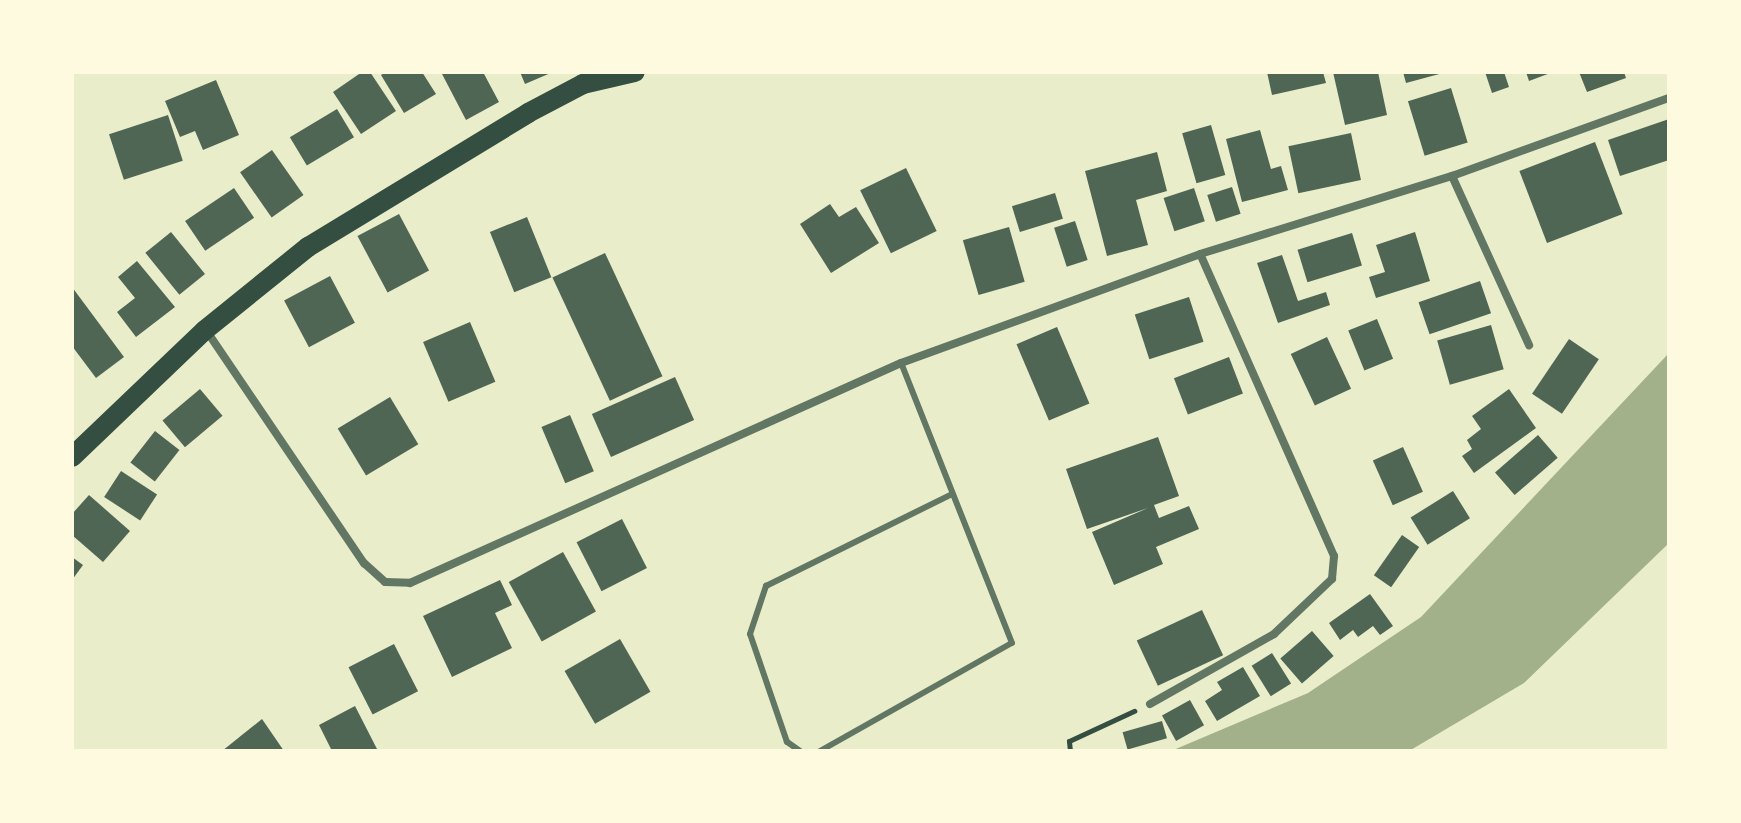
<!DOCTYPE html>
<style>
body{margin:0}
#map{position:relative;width:1741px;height:823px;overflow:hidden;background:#e9edc9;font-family:Lato,sans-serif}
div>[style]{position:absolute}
.water>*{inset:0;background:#a3b18a}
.building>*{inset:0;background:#4f6655;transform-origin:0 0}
.path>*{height:5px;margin:-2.5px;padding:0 2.5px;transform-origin:2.5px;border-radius:2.5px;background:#344e41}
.service>*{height:6px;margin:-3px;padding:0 3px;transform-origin:3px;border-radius:3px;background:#617663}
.minor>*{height:8px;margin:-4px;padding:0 4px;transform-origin:4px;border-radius:4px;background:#617663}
.primary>*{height:20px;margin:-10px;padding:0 10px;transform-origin:10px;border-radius:10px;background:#344e41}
span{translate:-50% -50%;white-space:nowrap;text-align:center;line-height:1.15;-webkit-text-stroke:8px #fefae0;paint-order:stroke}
.frame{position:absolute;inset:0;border:74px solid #fefae0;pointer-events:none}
</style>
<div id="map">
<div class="water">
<i style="clip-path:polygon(1669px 353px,1669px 543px,1524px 683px,1409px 751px,1171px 751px,1308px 693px,1421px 617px)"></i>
</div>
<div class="building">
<i style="clip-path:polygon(362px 72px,370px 72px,396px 111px,361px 134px,333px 92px)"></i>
<i style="clip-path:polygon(386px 72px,422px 72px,436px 94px,404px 113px,381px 75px)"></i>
<i style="clip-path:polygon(441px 72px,483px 72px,499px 102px,466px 120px)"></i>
<i style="clip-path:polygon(520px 72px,553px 72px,525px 84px)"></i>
<i style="clip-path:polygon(1267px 72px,1323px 72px,1326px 83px,1272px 95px)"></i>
<i style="clip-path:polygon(1333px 72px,1378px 72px,1387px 115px,1345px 125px)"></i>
<i style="clip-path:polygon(1403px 72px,1443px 72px,1443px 73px,1406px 83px)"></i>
<i style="clip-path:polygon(1485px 72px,1504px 72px,1509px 87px,1492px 93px)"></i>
<i style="clip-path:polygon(1526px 72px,1553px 72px,1529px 81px)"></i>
<i style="clip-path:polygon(1579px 72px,1624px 72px,1626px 78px,1587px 92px)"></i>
<i style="clip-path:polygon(216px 80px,239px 135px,203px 150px,195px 131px,180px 137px,165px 101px)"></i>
<i style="left:1451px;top:88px;width:57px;height:45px;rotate:73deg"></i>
<i style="left:337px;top:109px;width:33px;height:55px;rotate:59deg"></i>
<i style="left:168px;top:115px;width:48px;height:62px;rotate:72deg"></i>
<i style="clip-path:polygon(1669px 119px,1669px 160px,1620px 176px,1608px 140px)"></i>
<i style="left:1211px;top:125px;width:52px;height:30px;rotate:74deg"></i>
<i style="clip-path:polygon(1260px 130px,1271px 169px,1281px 166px,1288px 190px,1242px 202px,1226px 139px)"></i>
<i style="left:1351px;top:133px;width:48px;height:64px;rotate:78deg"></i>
<i style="left:1595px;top:142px;width:77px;height:81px;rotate:69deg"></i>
<i style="left:272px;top:150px;width:55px;height:39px;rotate:55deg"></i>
<i style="clip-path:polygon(1157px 152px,1167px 191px,1136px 200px,1148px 245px,1107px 256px,1085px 171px)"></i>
<i style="left:906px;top:168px;width:70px;height:51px;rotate:64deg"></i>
<i style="left:1232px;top:187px;width:28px;height:26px;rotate:72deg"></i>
<i style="left:234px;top:188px;width:36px;height:59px;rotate:56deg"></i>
<i style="left:1194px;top:188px;width:35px;height:32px;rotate:72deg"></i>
<i style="left:1055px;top:193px;width:27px;height:45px;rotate:73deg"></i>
<i style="clip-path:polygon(830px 204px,839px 217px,856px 207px,879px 243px,831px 273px,800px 224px)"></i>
<i style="left:399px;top:214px;width:64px;height:47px;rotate:62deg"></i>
<i style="left:527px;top:217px;width:65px;height:40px;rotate:68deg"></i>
<i style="left:1075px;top:221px;width:41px;height:22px;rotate:72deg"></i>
<i style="left:1009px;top:227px;width:57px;height:48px;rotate:74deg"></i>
<i style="left:171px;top:232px;width:54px;height:33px;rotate:51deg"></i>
<i style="clip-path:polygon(1415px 232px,1430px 281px,1376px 298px,1369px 277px,1385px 272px,1376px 245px)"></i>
<i style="left:1352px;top:233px;width:34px;height:57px;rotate:73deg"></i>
<i style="left:605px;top:253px;width:136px;height:58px;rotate:65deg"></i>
<i style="clip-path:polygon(1282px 255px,1298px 301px,1326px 292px,1330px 305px,1278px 323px,1257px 263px)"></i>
<i style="clip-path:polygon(137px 261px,175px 307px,136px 337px,117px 312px,135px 298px,118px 277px)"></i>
<i style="left:330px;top:276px;width:53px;height:52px;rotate:62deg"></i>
<i style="left:1480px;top:281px;width:34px;height:65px;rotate:71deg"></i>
<i style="clip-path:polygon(72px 287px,124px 357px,96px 378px,72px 346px)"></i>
<i style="left:1189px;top:297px;width:47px;height:57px;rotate:72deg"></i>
<i style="left:1377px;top:319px;width:43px;height:31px;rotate:68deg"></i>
<i style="left:470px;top:322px;width:65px;height:51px;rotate:67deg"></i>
<i style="left:1491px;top:325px;width:46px;height:56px;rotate:74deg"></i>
<i style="left:1057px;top:327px;width:83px;height:44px;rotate:67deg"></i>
<i style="left:1327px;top:337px;width:57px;height:40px;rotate:65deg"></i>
<i style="left:1569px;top:339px;width:36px;height:66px;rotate:34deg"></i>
<i style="left:1229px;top:357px;width:39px;height:59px;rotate:69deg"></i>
<i style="left:675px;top:377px;width:47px;height:91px;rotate:66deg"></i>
<i style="left:200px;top:389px;width:35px;height:49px;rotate:50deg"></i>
<i style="clip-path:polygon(1509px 389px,1536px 428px,1474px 473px,1462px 456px,1472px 449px,1467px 440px,1481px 429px,1472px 416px)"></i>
<i style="left:390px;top:397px;width:55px;height:61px;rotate:59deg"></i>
<i style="left:570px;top:415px;width:61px;height:31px;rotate:67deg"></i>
<i style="left:155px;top:431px;width:31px;height:40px;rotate:38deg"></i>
<i style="left:1538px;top:435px;width:30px;height:57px;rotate:49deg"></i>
<i style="clip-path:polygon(1158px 437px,1179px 496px,1154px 505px,1159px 518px,1189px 506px,1199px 529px,1156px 547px,1163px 564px,1114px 585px,1092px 532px,1148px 508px,1087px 529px,1066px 469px)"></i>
<i style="left:1403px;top:447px;width:49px;height:33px;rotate:66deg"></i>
<i style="left:121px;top:471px;width:43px;height:31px;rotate:33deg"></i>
<i style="left:1453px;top:491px;width:32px;height:50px;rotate:58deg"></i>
<i style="clip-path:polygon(89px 495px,130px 531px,103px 562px,72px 535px,72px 514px)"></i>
<i style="left:622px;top:519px;width:55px;height:51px;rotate:63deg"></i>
<i style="left:1402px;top:535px;width:21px;height:49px;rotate:35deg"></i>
<i style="left:563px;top:552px;width:68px;height:62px;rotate:61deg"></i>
<i style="clip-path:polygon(72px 557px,83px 565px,72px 580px)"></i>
<i style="clip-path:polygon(500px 580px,512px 605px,495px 613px,512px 648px,452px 677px,423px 616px)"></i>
<i style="clip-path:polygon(1370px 594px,1393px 626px,1380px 635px,1373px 626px,1358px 637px,1353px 630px,1340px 640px,1329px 623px)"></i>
<i style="left:1202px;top:610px;width:50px;height:72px;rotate:65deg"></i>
<i style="left:1312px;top:631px;width:33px;height:42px;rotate:49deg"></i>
<i style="left:620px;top:639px;width:61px;height:64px;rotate:60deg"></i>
<i style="left:394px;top:644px;width:53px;height:51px;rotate:63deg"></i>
<i style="left:1272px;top:653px;width:36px;height:24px;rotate:58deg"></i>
<i style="clip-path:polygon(1243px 667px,1260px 696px,1217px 721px,1205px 701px,1222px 690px,1217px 682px)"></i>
<i style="left:1190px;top:700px;width:29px;height:32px;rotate:61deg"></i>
<i style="clip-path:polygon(355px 706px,377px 749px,332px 751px,319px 725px)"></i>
<i style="clip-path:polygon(262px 719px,284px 751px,222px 751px)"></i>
<i style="left:1162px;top:721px;width:18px;height:41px;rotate:74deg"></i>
</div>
<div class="path">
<i style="left:1070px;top:751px;width:10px;rotate:-96deg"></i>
<i style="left:1069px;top:741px;width:72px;rotate:-24.8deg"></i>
</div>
<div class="service">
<i style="left:800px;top:751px;width:16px;rotate:-145deg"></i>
<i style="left:787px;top:742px;width:114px;rotate:-108.9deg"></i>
<i style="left:750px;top:634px;width:51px;rotate:-71.6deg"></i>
<i style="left:766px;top:586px;width:208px;rotate:-26.3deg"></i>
<i style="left:820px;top:751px;width:220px;rotate:-29.4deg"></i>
<i style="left:1012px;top:643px;width:301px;rotate:-111.6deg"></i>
</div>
<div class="minor">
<i style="left:1452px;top:176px;width:186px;rotate:65.5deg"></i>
<i style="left:206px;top:330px;width:282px;rotate:55.9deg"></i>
<i style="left:364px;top:563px;width:28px;rotate:42deg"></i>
<i style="left:385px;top:582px;width:25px;rotate:2deg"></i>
<i style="left:410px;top:583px;width:538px;rotate:-24.14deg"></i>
<i style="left:901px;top:363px;width:318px;rotate:-20deg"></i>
<i style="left:1200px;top:254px;width:264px;rotate:-17.2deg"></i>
<i style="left:1452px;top:176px;width:231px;rotate:-19.8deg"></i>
<i style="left:1150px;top:704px;width:142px;rotate:-29.4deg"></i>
<i style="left:1274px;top:634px;width:80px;rotate:-43.5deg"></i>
<i style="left:1332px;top:579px;width:23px;rotate:-85deg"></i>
<i style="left:1334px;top:556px;width:330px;rotate:-113.9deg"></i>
</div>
<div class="primary">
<i style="left:72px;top:457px;width:184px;rotate:-43.7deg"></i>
<i style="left:205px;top:330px;width:132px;rotate:-38.9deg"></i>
<i style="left:308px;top:247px;width:258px;rotate:-31.3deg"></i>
<i style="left:528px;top:113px;width:62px;rotate:-27.8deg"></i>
<i style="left:583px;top:84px;width:53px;rotate:-13deg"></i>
</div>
<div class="frame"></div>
</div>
